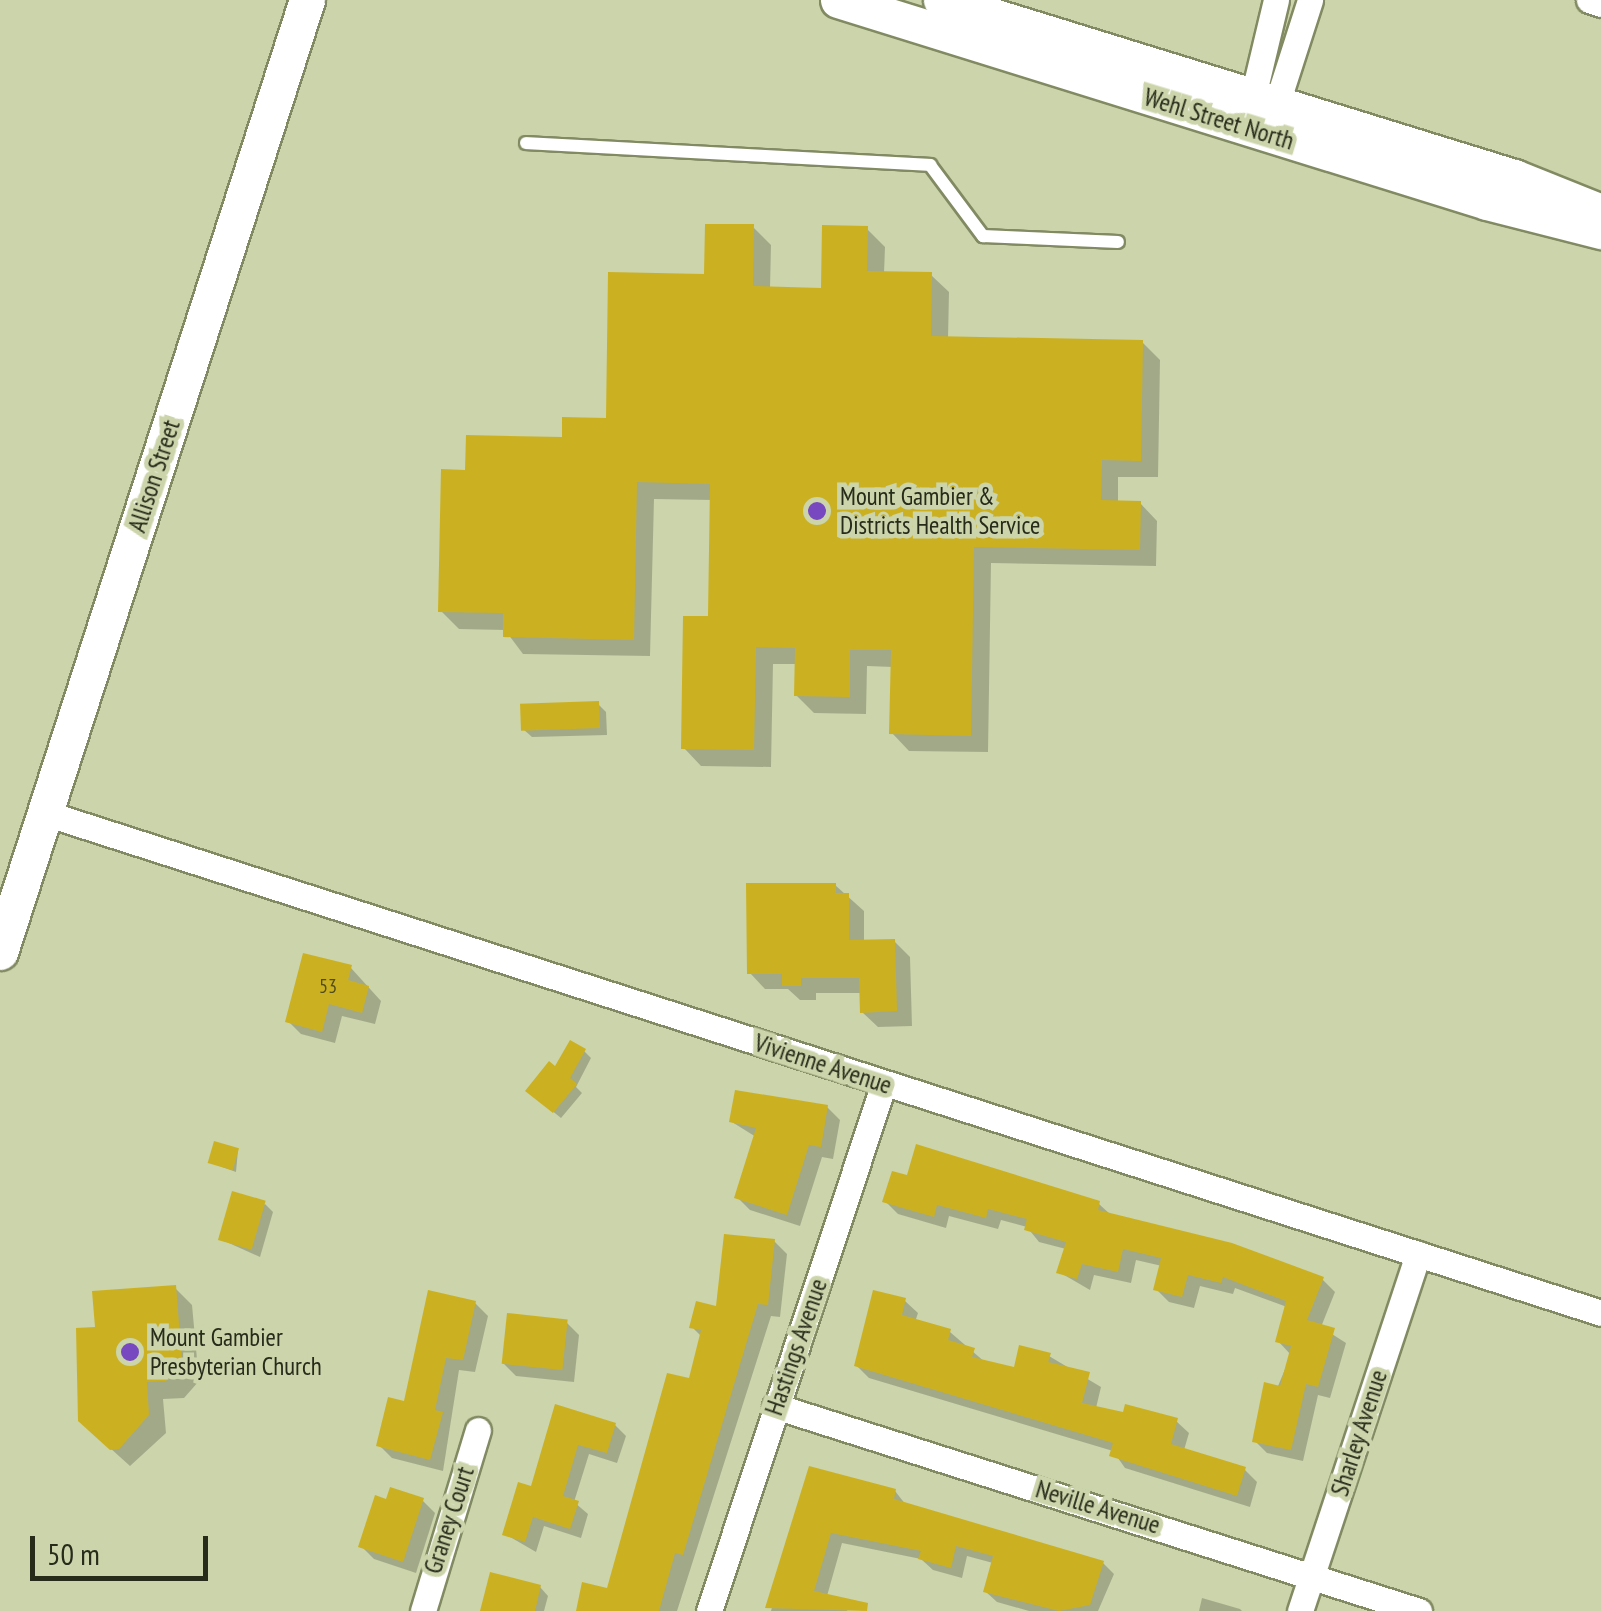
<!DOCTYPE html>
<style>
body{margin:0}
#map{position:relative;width:1601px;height:1611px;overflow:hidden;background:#cbd4aa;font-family:"PT Sans Narrow",sans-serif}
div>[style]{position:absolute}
.shadow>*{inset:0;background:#0003}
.building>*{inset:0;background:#cbb121;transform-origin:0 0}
.roads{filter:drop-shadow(2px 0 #818a62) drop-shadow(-2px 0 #818a62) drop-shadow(0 2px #818a62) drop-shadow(0 -2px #818a62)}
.lane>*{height:12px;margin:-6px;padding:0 6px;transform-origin:6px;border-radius:6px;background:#fff}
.street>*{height:25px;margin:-12.5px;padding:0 12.5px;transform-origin:12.5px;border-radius:12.5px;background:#fff}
.secondary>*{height:35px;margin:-17.5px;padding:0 17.5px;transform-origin:17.5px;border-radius:17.5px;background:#fff}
.dots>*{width:28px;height:28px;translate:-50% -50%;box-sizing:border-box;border:5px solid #cbd4aa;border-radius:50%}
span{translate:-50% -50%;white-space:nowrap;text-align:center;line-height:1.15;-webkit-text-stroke:9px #cbd4aa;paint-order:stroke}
.number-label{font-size:20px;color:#504c1c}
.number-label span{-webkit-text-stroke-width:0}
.street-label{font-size:25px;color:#272b1a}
.poi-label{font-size:25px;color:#272b1a}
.left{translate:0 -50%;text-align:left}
.scale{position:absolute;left:30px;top:1536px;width:178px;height:45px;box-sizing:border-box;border:5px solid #272b1a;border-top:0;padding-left:12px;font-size:30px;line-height:35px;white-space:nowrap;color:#272b1a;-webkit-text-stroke:8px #cbd4aa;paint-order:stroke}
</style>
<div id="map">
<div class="shadow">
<i style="clip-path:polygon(753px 227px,771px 245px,770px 289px,823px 290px,867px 229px,885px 247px,884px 274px,931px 275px,949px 292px,948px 339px,1142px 342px,1160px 360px,1158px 477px,1118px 477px,1118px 503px,1140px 503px,1157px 521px,1156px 566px,991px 563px,988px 752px,909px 751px,892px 733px,893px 667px,867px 666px,866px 714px,814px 713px,796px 695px,797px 664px,773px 664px,771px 767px,701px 766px,684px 748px,710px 619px,712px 500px,654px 499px,650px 656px,523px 654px,505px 630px,459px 629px,441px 611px,468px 473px,608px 420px,707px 276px)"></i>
<i style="clip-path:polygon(598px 704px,606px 712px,607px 735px,532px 737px,523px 729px)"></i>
<i style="clip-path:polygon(835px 885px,864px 911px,864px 942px,894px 941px,910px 957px,912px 1026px,878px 1027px,862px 1012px,862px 993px,816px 993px,816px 1000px,800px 1000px,788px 989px,765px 989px,750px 973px)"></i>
<i style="clip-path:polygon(351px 968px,381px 1001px,375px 1024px,342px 1016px,335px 1043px,301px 1034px,288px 1021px)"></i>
<i style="clip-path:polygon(584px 1051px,591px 1058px,576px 1087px,582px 1093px,561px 1118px,535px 1097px,556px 1070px)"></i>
<i style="clip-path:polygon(827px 1107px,840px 1120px,833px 1159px,822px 1157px,800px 1226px,750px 1210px,737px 1197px,756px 1137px,732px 1122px)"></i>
<i style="clip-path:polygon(238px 1150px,236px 1172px,211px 1163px)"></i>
<i style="clip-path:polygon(885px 1201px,1099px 1204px,1111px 1215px,1322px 1279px,1335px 1292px,1321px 1327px,1346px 1343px,1330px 1398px,1318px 1395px,1303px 1461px,1267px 1453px,1255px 1441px,1291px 1355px,1278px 1341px,1287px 1307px,1235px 1288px,1233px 1294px,1200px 1286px,1194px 1308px,1169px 1302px,1156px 1289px,1162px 1266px,1136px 1260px,1131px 1283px,1094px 1275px,1090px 1290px,1059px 1272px,1066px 1249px,1039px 1242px,1027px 1227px,1001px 1220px,998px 1229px,949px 1216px,946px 1228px,898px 1214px)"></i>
<i style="clip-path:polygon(265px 1204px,273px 1212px,260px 1257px,220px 1239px)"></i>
<i style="clip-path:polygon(774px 1241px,787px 1254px,780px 1317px,771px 1316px,677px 1611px,578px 1611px,608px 1591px,691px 1381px,702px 1337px,692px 1327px,719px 1309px)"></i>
<i style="clip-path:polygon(175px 1288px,192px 1305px,199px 1381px,184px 1398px,163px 1399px,166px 1433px,130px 1466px,99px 1438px,97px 1329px)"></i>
<i style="clip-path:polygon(905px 1301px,918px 1313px,915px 1322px,950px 1332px,986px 1363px,1015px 1371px,1049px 1356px,1101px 1387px,1096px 1408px,1176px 1421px,1189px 1433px,1184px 1450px,1245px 1470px,1257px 1482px,1250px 1507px,1125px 1468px,1113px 1451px,869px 1378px,857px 1366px)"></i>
<i style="clip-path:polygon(475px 1303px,488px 1316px,475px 1372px,459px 1370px,443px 1471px,392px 1458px,379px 1445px)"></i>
<i style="clip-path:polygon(566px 1322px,579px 1335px,574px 1382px,516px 1376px,503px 1363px)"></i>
<i style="clip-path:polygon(557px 1407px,615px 1425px,626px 1436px,617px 1463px,589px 1454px,574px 1502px,588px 1514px,581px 1538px,544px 1526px,536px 1552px,505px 1534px,532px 1489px)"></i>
<i style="clip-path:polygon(811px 1469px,895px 1491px,906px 1505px,1103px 1563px,1114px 1574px,1098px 1611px,1029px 1611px,997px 1602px,985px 1591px,993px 1563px,967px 1556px,962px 1578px,933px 1570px,921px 1559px,842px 1543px,827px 1596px,848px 1611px,771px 1611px)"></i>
<i style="clip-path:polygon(422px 1500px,435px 1513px,416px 1573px,374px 1559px,361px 1546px,388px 1502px)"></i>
<i style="clip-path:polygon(540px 1587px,548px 1596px,544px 1611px,482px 1611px)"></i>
<i style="clip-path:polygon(1202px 1598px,1240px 1609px,1242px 1611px,1199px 1611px)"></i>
</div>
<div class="building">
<i style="clip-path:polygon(705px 224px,754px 224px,753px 286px,821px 288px,822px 225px,868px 226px,867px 271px,932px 272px,931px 336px,1143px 340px,1141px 461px,1102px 460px,1101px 500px,1141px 501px,1140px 550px,974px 547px,971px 736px,889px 734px,891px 650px,850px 650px,850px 697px,794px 696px,795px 648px,756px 647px,754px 750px,681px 749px,683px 616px,708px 616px,710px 484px,637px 482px,634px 640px,503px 637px,503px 613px,438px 612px,441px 469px,465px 470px,466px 435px,562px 437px,562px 417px,606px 418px,608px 272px,704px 274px)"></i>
<i style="left:599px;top:701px;width:27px;height:79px;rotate:88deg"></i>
<i style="clip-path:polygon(746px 883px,836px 883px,836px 893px,849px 893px,849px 940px,895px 939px,897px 1011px,860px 1013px,859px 978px,801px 978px,801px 986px,782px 986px,782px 974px,747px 974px)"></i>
<i style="clip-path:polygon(303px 953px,352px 965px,348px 980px,369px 986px,362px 1013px,329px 1004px,322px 1032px,285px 1022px)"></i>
<i style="clip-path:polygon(570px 1040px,586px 1049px,570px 1078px,577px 1084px,553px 1113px,525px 1091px,549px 1061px,555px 1066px)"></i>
<i style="clip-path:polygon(735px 1090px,828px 1105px,821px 1147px,809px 1145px,787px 1215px,734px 1198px,756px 1128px,729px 1122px)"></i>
<i style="left:214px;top:1141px;width:26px;height:23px;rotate:16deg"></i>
<i style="clip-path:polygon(916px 1144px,1100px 1201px,1098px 1210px,1232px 1243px,1324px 1277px,1307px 1320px,1335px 1328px,1318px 1387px,1306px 1384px,1291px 1450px,1252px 1442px,1264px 1382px,1280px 1386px,1291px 1346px,1275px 1342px,1286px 1301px,1223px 1277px,1221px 1283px,1188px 1275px,1182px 1297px,1153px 1290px,1161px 1258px,1123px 1249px,1118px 1272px,1082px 1264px,1077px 1279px,1056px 1273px,1066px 1242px,1024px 1230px,1027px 1219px,988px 1209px,986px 1218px,937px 1205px,934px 1217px,882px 1202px,892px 1171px,907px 1175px)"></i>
<i style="left:232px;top:1191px;width:35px;height:51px;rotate:16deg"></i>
<i style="clip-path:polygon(724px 1234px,775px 1239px,768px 1305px,758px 1304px,683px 1555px,675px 1553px,659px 1611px,576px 1611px,582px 1582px,607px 1588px,667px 1373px,689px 1378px,701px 1330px,689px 1328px,696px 1301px,716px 1306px)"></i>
<i style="clip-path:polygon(176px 1285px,182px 1363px,166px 1381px,147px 1382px,149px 1415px,119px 1449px,110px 1450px,78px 1421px,76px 1328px,95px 1327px,92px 1291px)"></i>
<i style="clip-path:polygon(428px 1290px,476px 1301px,463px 1360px,446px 1358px,435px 1410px,443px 1412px,430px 1460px,376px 1446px,388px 1397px,404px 1401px)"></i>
<i style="clip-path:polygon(873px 1290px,906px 1298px,902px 1315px,951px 1329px,948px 1340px,975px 1348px,972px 1357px,1014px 1367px,1019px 1345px,1051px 1353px,1048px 1362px,1090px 1372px,1082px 1403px,1123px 1412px,1125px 1404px,1178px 1418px,1171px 1444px,1246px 1467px,1237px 1496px,1109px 1456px,1113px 1443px,854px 1366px)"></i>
<i style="left:507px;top:1313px;width:61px;height:51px;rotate:6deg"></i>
<i style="clip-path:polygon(555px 1404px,616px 1423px,607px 1453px,578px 1445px,563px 1496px,579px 1501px,570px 1529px,533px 1517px,525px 1542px,502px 1535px,518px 1482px,531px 1486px)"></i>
<i style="clip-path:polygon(809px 1466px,896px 1489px,894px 1499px,1104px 1561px,1090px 1605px,1059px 1611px,983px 1592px,993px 1556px,956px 1546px,951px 1568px,918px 1559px,921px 1551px,831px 1533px,814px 1591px,868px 1603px,867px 1611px,765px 1608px)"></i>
<i style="clip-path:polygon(390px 1487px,424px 1498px,403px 1562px,358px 1547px,375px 1495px,386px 1499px)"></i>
<i style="clip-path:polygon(490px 1572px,541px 1585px,535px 1611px,480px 1611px)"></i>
</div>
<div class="roads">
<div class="lane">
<i style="left:526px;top:143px;width:405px;rotate:3.1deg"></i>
<i style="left:930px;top:165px;width:89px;rotate:53.3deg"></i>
<i style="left:983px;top:236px;width:135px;rotate:2.5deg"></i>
</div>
<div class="street">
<i style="left:1589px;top:0;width:13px;rotate:18deg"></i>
<i style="left:1250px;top:109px;width:112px;rotate:-76.6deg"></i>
<i style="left:1265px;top:115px;width:17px;rotate:-45deg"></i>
<i style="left:1277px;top:103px;width:108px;rotate:-72.2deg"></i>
<i style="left:45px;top:813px;width:1634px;rotate:17.81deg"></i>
<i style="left:775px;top:1406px;width:676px;rotate:17.66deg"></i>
<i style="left:423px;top:1611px;width:189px;rotate:-73.1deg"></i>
<i style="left:709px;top:1611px;width:556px;rotate:-71.66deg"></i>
<i style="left:1300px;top:1611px;width:376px;rotate:-71.7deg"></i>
</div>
<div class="secondary">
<i style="left:838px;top:0;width:680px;rotate:17.29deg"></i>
<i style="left:1487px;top:202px;width:118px;rotate:14.3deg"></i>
<i style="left:941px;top:0;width:600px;rotate:17.17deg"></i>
<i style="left:1514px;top:177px;width:94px;rotate:21.9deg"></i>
<i style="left:0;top:952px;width:1000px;rotate:-72.13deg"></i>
</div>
</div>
<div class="dots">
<i style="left:817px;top:511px;background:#7748c0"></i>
<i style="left:130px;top:1352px;background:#7748c0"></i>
</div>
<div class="number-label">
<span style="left:328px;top:986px">53</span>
</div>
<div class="street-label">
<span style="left:1219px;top:119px;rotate:17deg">Wehl Street North</span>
<span style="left:154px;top:476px;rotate:-72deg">Allison Street</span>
<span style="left:823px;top:1064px;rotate:18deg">Vivienne Avenue</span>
<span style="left:796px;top:1347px;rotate:-71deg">Hastings Avenue</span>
<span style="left:1359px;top:1433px;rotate:-72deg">Sharley Avenue</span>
<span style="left:1098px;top:1507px;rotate:17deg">Neville Avenue</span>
<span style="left:449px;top:1520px;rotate:-72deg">Graney Court</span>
</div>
<div class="poi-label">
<span class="left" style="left:840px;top:511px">Mount Gambier &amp;<br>Districts Health Service</span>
<span class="left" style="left:150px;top:1352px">Mount Gambier<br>Presbyterian Church</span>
</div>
<div class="scale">50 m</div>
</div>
